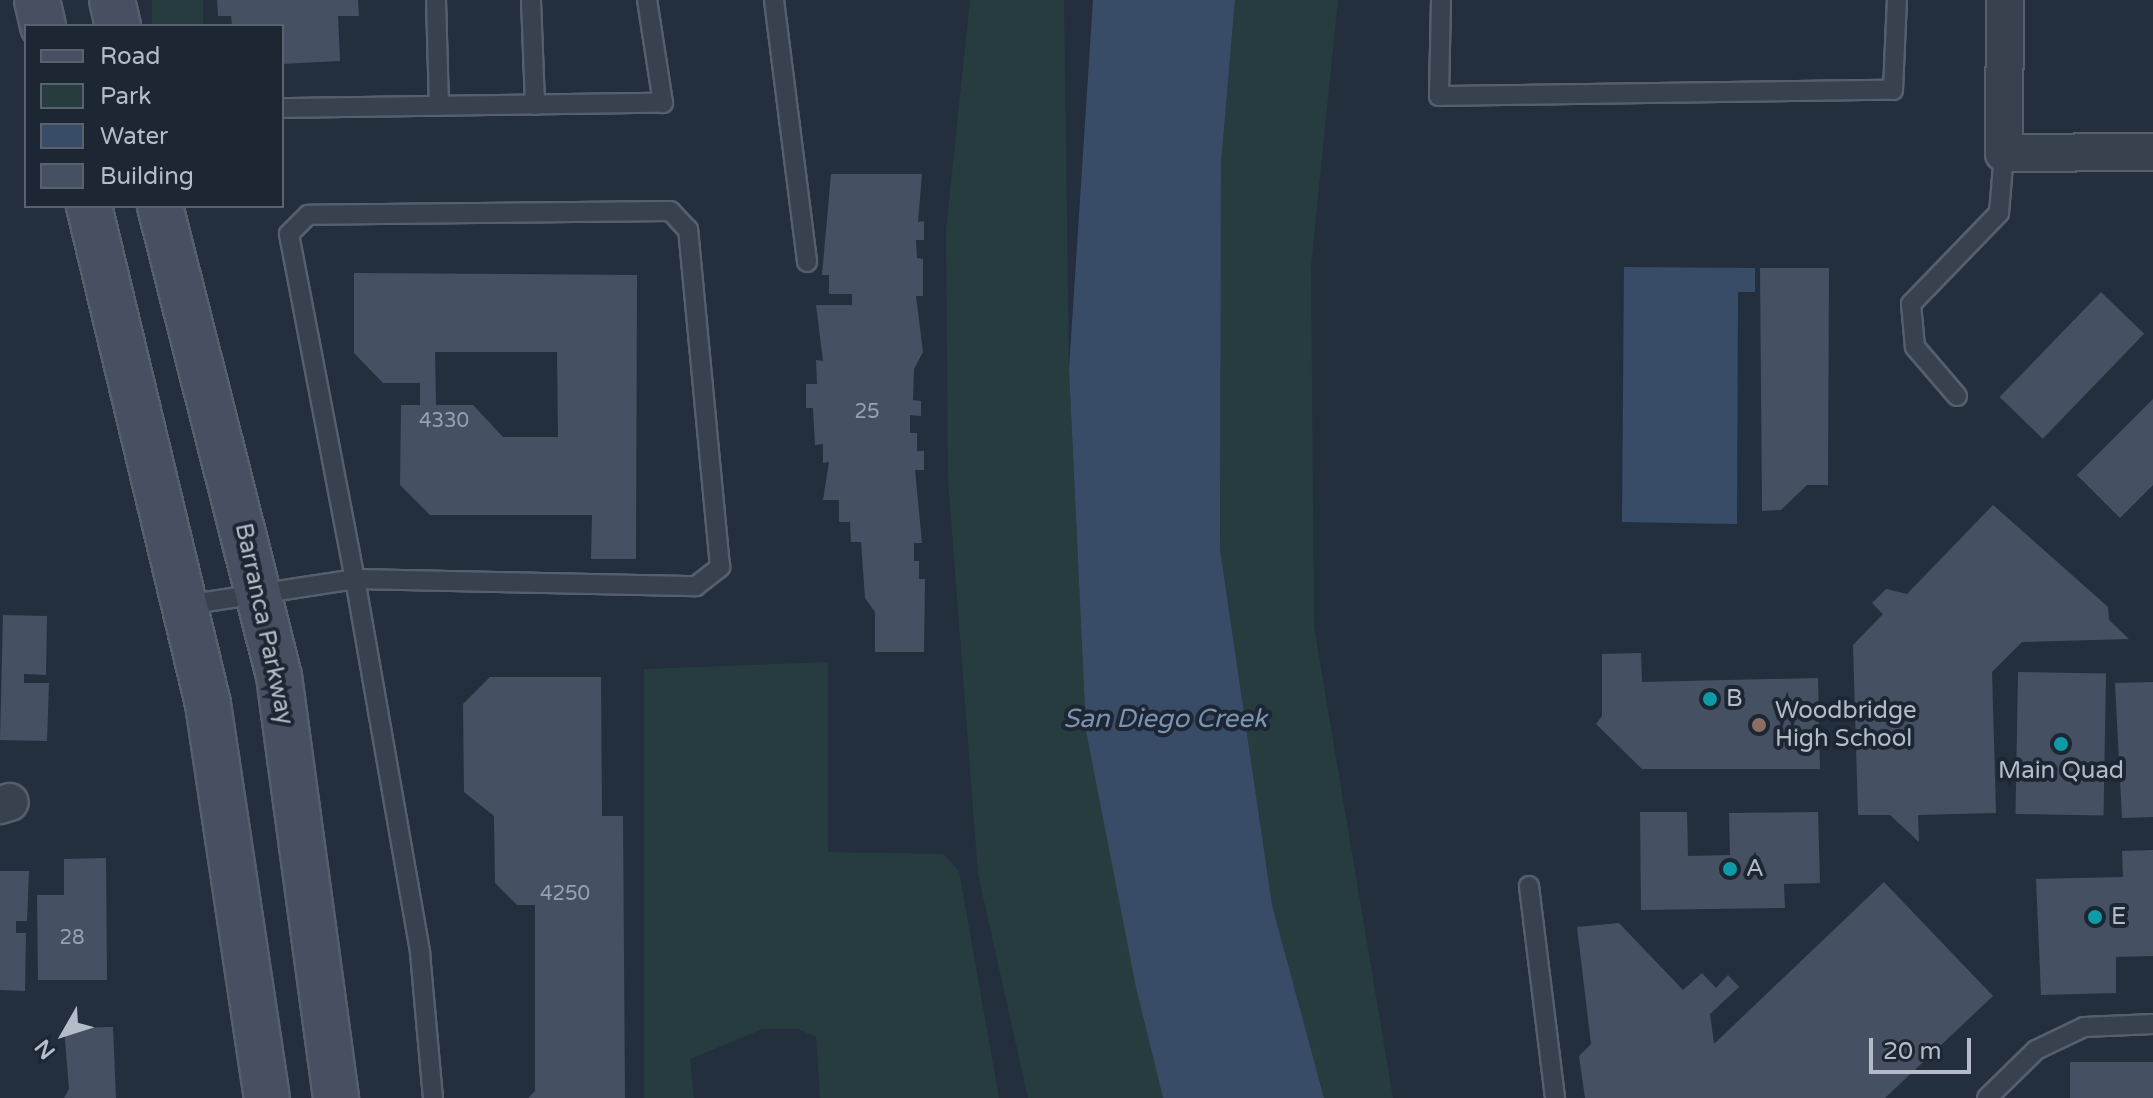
<!DOCTYPE html>
<style>
body{margin:0}
#map{position:relative;width:2153px;height:1098px;overflow:hidden;background:#242f3e;font-family:"Varela Round",sans-serif}
div>[style]{position:absolute}
.green>*{inset:0;background:#263c3f;transform-origin:0 0}
.water>*{inset:0;background:#394c67}
.building>*{inset:0;background:#455162;transform-origin:0 0}
.roads{filter:drop-shadow(2px 0 #565f6c) drop-shadow(-2px 0 #565f6c) drop-shadow(0 2px #565f6c) drop-shadow(0 -2px #565f6c)}
.lane>*{height:18px;margin:-9px;padding:0 9px;transform-origin:9px;border-radius:9px;background:#38414e}
.street>*{height:36px;margin:-18px;padding:0 18px;transform-origin:18px;border-radius:18px;background:#38414e}
.secondary>*{height:44px;margin:-22px;padding:0 22px;transform-origin:22px;border-radius:22px;background:#465061}
.dots>*{width:22px;height:22px;translate:-50% -50%;box-sizing:border-box;border:4px solid #1d2633;border-radius:50%}
span{translate:-50% -50%;white-space:nowrap;text-align:center;line-height:1.15;-webkit-text-stroke:8px #1d2633;paint-order:stroke}
.number-label{font-size:20px;color:#98a1af}
.number-label span{-webkit-text-stroke-width:0}
.street-label{font-size:24px;color:#b4bcc9}
.poi-label{font-size:24px;color:#b4bcc9}
.left{translate:0 -50%;text-align:left}
.water-label{font-size:26px;color:#7c92b1;font-style:italic}
.legend{position:absolute;left:24px;top:24px;width:260px;height:184px;box-sizing:border-box;background:#1d2633;border:2px solid #59626f;margin:0;padding:10px 14px;list-style:none;font-size:24px;color:#b4bcc9}
.legend li{display:flex;align-items:center;gap:16px;height:40px}
.legend b{width:40px;border:2px solid #59626f}
.north{position:absolute;left:24px;top:994px;width:80px;height:80px;-webkit-text-stroke:6px #1d2633;paint-order:stroke;rotate:231deg;font-size:22px;font-weight:700;line-height:32px;text-align:center;color:#b4bcc9}
.north::after{content:'';display:block;margin:auto;width:28px;height:36px;background:#b4bcc9;clip-path:polygon(50% 0,100% 100%,50% 72%,0 100%)}
.scale{position:absolute;left:1869px;top:1038px;width:102px;height:36px;box-sizing:border-box;border:4px solid #b4bcc9;border-top:0;padding-left:10px;font-size:24px;line-height:28px;white-space:nowrap;color:#b4bcc9;-webkit-text-stroke:6px #1d2633;paint-order:stroke}
</style>
<div id="map">
<div class="green">
<i style="left:152px;top:0;width:51px;height:27px"></i>
<i style="clip-path:polygon(970px 0,1064px 0,1069px 369px,1086px 731px,1163px 1098px,1028px 1098px,978px 874px,948px 479px,946px 230px)"></i>
<i style="clip-path:polygon(1235px 0,1338px 0,1311px 266px,1314px 626px,1393px 1098px,1324px 1098px,1272px 905px,1220px 549px,1221px 163px)"></i>
<i style="clip-path:polygon(828px 662px,828px 852px,943px 854px,959px 871px,999px 1098px,820px 1098px,816px 1037px,798px 1029px,763px 1029px,690px 1059px,694px 1098px,644px 1098px,644px 669px)"></i>
</div>
<div class="water">
<i style="clip-path:polygon(1093px 0,1235px 0,1221px 163px,1220px 549px,1272px 905px,1324px 1098px,1163px 1098px,1136px 987px,1086px 731px,1069px 369px)"></i>
<i style="clip-path:polygon(1624px 267px,1755px 268px,1755px 292px,1738px 292px,1737px 524px,1622px 522px)"></i>
</div>
<div class="building">
<i style="clip-path:polygon(217px 0,358px 0,359px 16px,338px 16px,340px 61px,282px 64px,282px 26px,232px 26px,231px 16px,218px 16px)"></i>
<i style="clip-path:polygon(831px 174px,922px 174px,918px 222px,924px 221px,924px 240px,916px 240px,917px 258px,923px 259px,923px 296px,916px 296px,923px 352px,914px 369px,913px 400px,921px 401px,921px 416px,910px 415px,910px 433px,917px 433px,917px 451px,924px 451px,924px 470px,915px 470px,922px 543px,914px 543px,914px 561px,919px 561px,919px 579px,925px 579px,924px 652px,875px 652px,875px 612px,865px 598px,861px 542px,851px 542px,850px 522px,839px 522px,839px 500px,823px 500px,829px 462px,823px 463px,823px 444px,815px 445px,813px 408px,806px 408px,806px 384px,817px 384px,816px 360px,823px 361px,816px 305px,852px 305px,852px 294px,829px 294px,829px 275px,822px 275px)"></i>
<i style="clip-path:polygon(1760px 268px,1829px 268px,1828px 485px,1807px 485px,1781px 510px,1762px 511px)"></i>
<i style="clip-path:polygon(evenodd,354px 273px,637px 275px,636px 559px,591px 559px,592px 515px,430px 515px,400px 485px,401px 405px,420px 405px,420px 383px,383px 383px,354px 353px,354px 273px,435px 352px,557px 352px,558px 437px,503px 437px,473px 405px,436px 405px,435px 352px)"></i>
<i style="left:2101px;top:292px;width:60px;height:146px;rotate:44deg"></i>
<i style="clip-path:polygon(2153px 399px,2153px 485px,2120px 518px,2077px 475px)"></i>
<i style="clip-path:polygon(1993px 505px,2108px 607px,2109px 620px,2129px 639px,2022px 642px,1992px 672px,1996px 813px,1918px 815px,1919px 842px,1890px 815px,1858px 815px,1853px 645px,1883px 614px,1872px 603px,1886px 589px,1907px 594px)"></i>
<i style="clip-path:polygon(3px 615px,47px 616px,46px 675px,24px 674px,24px 683px,49px 683px,47px 741px,0 740px)"></i>
<i style="clip-path:polygon(1641px 653px,1642px 682px,1818px 678px,1820px 769px,1642px 769px,1596px 724px,1602px 716px,1602px 654px)"></i>
<i style="left:2018px;top:672px;width:88px;height:142px;rotate:1deg"></i>
<i style="clip-path:polygon(490px 677px,601px 677px,602px 816px,623px 816px,625px 1098px,528px 1098px,535px 1091px,535px 905px,517px 905px,495px 883px,494px 816px,464px 792px,463px 704px)"></i>
<i style="clip-path:polygon(2153px 682px,2153px 817px,2122px 818px,2115px 683px)"></i>
<i style="clip-path:polygon(1640px 812px,1687px 812px,1688px 856px,1730px 855px,1729px 813px,1818px 812px,1820px 883px,1784px 884px,1785px 908px,1641px 910px)"></i>
<i style="clip-path:polygon(2153px 850px,2153px 956px,2116px 957px,2116px 993px,2041px 995px,2036px 879px,2123px 877px,2122px 851px)"></i>
<i style="clip-path:polygon(106px 858px,107px 980px,38px 980px,37px 895px,64px 895px,64px 859px)"></i>
<i style="clip-path:polygon(0 871px,29px 871px,27px 921px,16px 921px,16px 933px,26px 933px,25px 991px,0 990px)"></i>
<i style="clip-path:polygon(1884px 882px,1993px 996px,1885px 1098px,1585px 1098px,1579px 1056px,1591px 1044px,1577px 927px,1619px 923px,1683px 990px,1702px 973px,1716px 988px,1728px 975px,1739px 987px,1710px 1014px,1714px 1044px)"></i>
<i style="clip-path:polygon(113px 1027px,116px 1098px,64px 1098px,69px 1089px,64px 1028px)"></i>
<i style="left:2070px;top:1062px;width:83px;height:36px"></i>
</div>
<div class="roads">
<div class="lane">
<i style="left:436px;top:0;width:106px;rotate:88.4deg"></i>
<i style="left:531px;top:0;width:105px;rotate:87.8deg"></i>
<i style="left:774px;top:0;width:264px;rotate:82.8deg"></i>
<i style="left:1441px;top:0;width:96px;rotate:91.2deg"></i>
<i style="left:1439px;top:96px;width:454px;rotate:-0.8deg"></i>
<i style="left:1893px;top:90px;width:90px;rotate:-87.5deg"></i>
<i style="left:282px;top:108px;width:381px;rotate:-0.8deg"></i>
<i style="left:663px;top:103px;width:104px;rotate:-98.8deg"></i>
<i style="left:1957px;top:396px;width:65px;rotate:-130.6deg"></i>
<i style="left:1915px;top:347px;width:43px;rotate:-95.3deg"></i>
<i style="left:1911px;top:304px;width:127px;rotate:-46deg"></i>
<i style="left:1999px;top:213px;width:60px;rotate:-85.2deg"></i>
<i style="left:186px;top:605px;width:171px;rotate:-8.7deg"></i>
<i style="left:355px;top:579px;width:341px;rotate:1.2deg"></i>
<i style="left:696px;top:586px;width:31px;rotate:-38deg"></i>
<i style="left:720px;top:567px;width:339px;rotate:-95.4deg"></i>
<i style="left:688px;top:230px;width:26px;rotate:-133deg"></i>
<i style="left:670px;top:211px;width:362px;rotate:179.4deg"></i>
<i style="left:308px;top:215px;width:27px;rotate:135deg"></i>
<i style="left:289px;top:234px;width:351px;rotate:79.2deg"></i>
<i style="left:355px;top:579px;width:380px;rotate:80.1deg"></i>
<i style="left:420px;top:953px;width:146px;rotate:84.9deg"></i>
<i style="left:1529px;top:886px;width:214px;rotate:83deg"></i>
<i style="left:1987px;top:1098px;width:69px;rotate:-44.4deg"></i>
<i style="left:2036px;top:1050px;width:53px;rotate:-25.6deg"></i>
<i style="left:2084px;top:1027px;width:69px;rotate:-2.5deg"></i>
</div>
<div class="street">
<i style="left:2005px;top:0;width:153px;rotate:90.4deg"></i>
<i style="left:2004px;top:153px;width:149px;rotate:-0.4deg"></i>
<i style="left:0;top:805px;width:10px;rotate:-17deg"></i>
</div>
<div class="secondary">
<i style="left:37px;top:0;width:27px;rotate:77deg"></i>
<i style="left:112px;top:0;width:27px;rotate:77deg"></i>
<i style="left:89px;top:206px;width:512px;rotate:76.56deg"></i>
<i style="left:208px;top:704px;width:398px;rotate:81.5deg"></i>
<i style="left:160px;top:206px;width:485px;rotate:75.8deg"></i>
<i style="left:279px;top:676px;width:426px;rotate:82.3deg"></i>
</div>
</div>
<div class="dots">
<i style="left:1710px;top:699px;background:#0f9aa8"></i>
<i style="left:1759px;top:725px;background:#8d6e63"></i>
<i style="left:2061px;top:744px;background:#0f9aa8"></i>
<i style="left:1730px;top:869px;background:#0f9aa8"></i>
<i style="left:2095px;top:917px;background:#0f9aa8"></i>
</div>
<div class="number-label">
<span style="left:867px;top:412px">25</span>
<span style="left:444px;top:421px">4330</span>
<span style="left:565px;top:894px">4250</span>
<span style="left:72px;top:938px">28</span>
</div>
<div class="street-label">
<span style="left:264px;top:624px;rotate:78deg">Barranca Parkway</span>
</div>
<div class="poi-label">
<span class="left" style="left:1726px;top:699px">B</span>
<span class="left" style="left:1775px;top:725px">Woodbridge<br>High School</span>
<span style="left:2061px;top:771px">Main Quad</span>
<span class="left" style="left:1746px;top:869px">A</span>
<span class="left" style="left:2111px;top:917px">E</span>
</div>
<div class="water-label">
<span style="left:1165px;top:719px">San Diego Creek</span>
</div>
<ul class="legend">
<li><b style="height:10px;background:#465061"></b>Road</li>
<li><b style="height:22px;background:#263c3f"></b>Park</li>
<li><b style="height:22px;background:#394c67"></b>Water</li>
<li><b style="height:22px;background:#455162"></b>Building</li>
</ul>
<div class="north">N</div>
<div class="scale">20 m</div>
</div>
